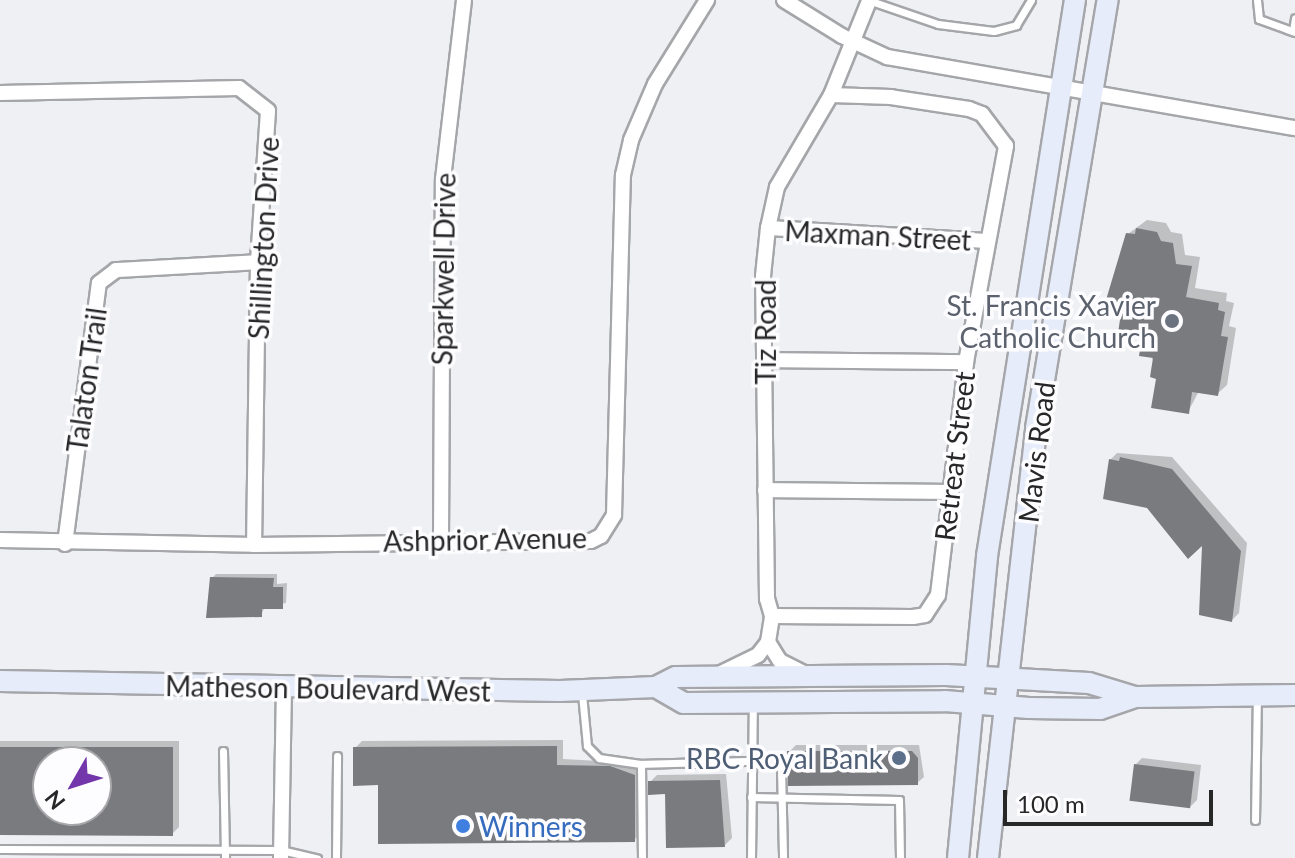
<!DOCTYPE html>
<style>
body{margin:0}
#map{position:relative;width:1295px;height:858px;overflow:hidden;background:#eff0f3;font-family:Lato,sans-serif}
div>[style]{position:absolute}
.shadow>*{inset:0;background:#0003}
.building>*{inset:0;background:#7a7b7e;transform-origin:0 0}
.roads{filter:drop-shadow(2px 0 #a5a6a9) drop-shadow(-2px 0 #a5a6a9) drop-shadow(0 2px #a5a6a9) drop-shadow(0 -2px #a5a6a9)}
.lane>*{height:7px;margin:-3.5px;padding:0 3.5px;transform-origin:3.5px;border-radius:3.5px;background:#fff}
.street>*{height:14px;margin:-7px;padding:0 7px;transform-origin:7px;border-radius:7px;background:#fff}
.secondary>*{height:20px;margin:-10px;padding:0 10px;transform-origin:10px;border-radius:10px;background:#e7ecfb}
.dots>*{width:22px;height:22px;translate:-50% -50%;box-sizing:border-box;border:4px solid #fdfdff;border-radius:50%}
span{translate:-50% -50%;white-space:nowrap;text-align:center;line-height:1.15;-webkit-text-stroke:7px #fdfdff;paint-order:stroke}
.street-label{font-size:28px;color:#272728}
.worship-label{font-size:28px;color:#5b616d}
.right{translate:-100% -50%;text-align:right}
.service-label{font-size:28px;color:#4e5e75}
.shop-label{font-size:28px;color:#366cbe}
.left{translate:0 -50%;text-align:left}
.north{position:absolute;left:32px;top:746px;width:80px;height:80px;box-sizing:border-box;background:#fdfdff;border:2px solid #a7a7a9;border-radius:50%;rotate:231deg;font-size:22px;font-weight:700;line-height:32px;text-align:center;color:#272728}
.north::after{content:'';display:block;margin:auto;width:28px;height:36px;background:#7436ab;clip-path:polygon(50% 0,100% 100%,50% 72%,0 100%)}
.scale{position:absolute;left:1003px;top:790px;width:210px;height:36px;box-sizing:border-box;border:4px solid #272728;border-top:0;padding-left:10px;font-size:24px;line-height:28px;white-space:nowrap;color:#272728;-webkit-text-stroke:6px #fdfdff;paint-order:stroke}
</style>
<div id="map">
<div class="shadow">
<i style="clip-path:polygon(1147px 220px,1166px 223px,1171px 232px,1182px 234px,1185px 255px,1200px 257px,1195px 288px,1227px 293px,1226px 301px,1234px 303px,1229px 326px,1236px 328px,1227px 385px,1217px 394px,1199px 391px,1188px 412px,1159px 377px,1144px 336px,1128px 234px)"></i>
<i style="clip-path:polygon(1117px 453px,1172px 457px,1247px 543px,1239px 613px,1232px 620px,1205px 541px,1110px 460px)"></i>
<i style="clip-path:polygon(216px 574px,277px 574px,277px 584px,287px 583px,286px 603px,265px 607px,261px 615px,212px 578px)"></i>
<i style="clip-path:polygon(563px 740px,563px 759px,636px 763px,641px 767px,641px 833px,634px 840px,380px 783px,355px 748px,362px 741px)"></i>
<i style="clip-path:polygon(evenodd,0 741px,179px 741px,179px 827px,172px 834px,0 832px,0 741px,48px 762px,96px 762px,96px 810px,48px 810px,48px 762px)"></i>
<i style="clip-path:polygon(796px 745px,919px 745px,924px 777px,917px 783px,789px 752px)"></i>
<i style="clip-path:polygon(1142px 758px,1201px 765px,1197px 800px,1190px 807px,1135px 765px)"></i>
<i style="clip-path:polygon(726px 774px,732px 838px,725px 845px,650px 782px,657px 775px)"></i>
</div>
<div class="building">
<i style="clip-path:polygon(1136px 228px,1157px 232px,1161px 241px,1173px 243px,1176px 264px,1192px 266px,1186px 297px,1219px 303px,1218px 310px,1225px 312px,1221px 336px,1228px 337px,1218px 396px,1192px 392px,1189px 414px,1151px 408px,1156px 379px,1150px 377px,1153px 358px,1139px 356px,1142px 337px,1118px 333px,1121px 313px,1103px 310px,1126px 233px,1135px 234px)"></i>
<i style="clip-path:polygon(1120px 457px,1172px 469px,1241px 551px,1232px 622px,1199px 615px,1202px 546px,1188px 559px,1147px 508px,1103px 499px,1109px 459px,1119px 461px)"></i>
<i style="clip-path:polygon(210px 577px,274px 578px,273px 587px,283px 587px,283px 609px,262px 609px,262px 617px,206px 618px)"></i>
<i style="clip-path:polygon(557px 746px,557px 765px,610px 766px,635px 775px,635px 842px,378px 844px,378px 785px,353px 786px,353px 747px)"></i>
<i style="clip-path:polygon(evenodd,0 747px,173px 747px,173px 836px,0 835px,0 747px,48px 762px,96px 762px,96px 810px,48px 810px,48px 762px)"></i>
<i style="clip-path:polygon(787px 751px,912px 751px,918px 758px,918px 785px,788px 786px)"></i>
<i style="left:1134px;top:764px;width:61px;height:37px;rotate:7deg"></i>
<i style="clip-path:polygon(720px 780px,725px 847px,666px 848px,665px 794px,648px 795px,648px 781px)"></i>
</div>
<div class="roads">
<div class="lane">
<i style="left:868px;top:0;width:74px;rotate:18.9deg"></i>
<i style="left:938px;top:24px;width:56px;rotate:7.1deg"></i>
<i style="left:994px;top:31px;width:23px;rotate:-15deg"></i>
<i style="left:1016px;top:25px;width:29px;rotate:-59deg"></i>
<i style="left:1257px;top:0;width:19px;rotate:84deg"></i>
<i style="left:1259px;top:19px;width:38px;rotate:20deg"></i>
<i style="left:1293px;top:31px;width:13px;rotate:-81deg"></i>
<i style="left:582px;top:694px;width:52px;rotate:84.5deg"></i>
<i style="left:587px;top:746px;width:17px;rotate:45deg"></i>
<i style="left:599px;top:758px;width:42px;rotate:8.1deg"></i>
<i style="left:641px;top:764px;width:94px;rotate:89.4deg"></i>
<i style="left:223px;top:751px;width:107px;rotate:88.9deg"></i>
<i style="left:641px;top:764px;width:110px;rotate:-1.6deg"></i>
<i style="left:781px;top:767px;width:91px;rotate:88.7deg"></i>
<i style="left:751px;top:797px;width:148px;rotate:1.2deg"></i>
<i style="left:899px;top:800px;width:58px;rotate:89deg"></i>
<i style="left:1255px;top:820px;width:122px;rotate:-89.1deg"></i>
<i style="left:0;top:849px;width:281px;rotate:0.2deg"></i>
<i style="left:281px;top:850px;width:37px;rotate:13deg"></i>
<i style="left:336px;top:858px;width:102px;rotate:-89.4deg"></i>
<i style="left:751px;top:858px;width:154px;rotate:-89.3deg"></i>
</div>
<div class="street">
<i style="left:784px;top:0;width:68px;rotate:31.8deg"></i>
<i style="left:842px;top:36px;width:50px;rotate:25deg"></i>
<i style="left:887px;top:57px;width:414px;rotate:9.9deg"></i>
<i style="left:0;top:93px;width:239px;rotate:-1.2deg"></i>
<i style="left:239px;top:88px;width:37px;rotate:38deg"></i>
<i style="left:268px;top:111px;width:151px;rotate:93.8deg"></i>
<i style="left:258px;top:262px;width:283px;rotate:90.8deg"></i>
<i style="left:768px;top:228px;width:220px;rotate:3.4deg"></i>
<i style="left:764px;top:360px;width:202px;rotate:0.6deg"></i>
<i style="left:765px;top:490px;width:182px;rotate:0.6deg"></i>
<i style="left:441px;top:539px;width:360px;rotate:-89.7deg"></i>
<i style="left:443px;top:179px;width:180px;rotate:-83.3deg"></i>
<i style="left:0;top:540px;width:254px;rotate:1.1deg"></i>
<i style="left:254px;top:545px;width:337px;rotate:-0.7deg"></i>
<i style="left:591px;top:541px;width:11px;rotate:-27deg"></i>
<i style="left:601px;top:536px;width:25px;rotate:-58deg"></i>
<i style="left:614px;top:515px;width:340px;rotate:-88.5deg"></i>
<i style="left:623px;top:175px;width:36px;rotate:-77deg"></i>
<i style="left:631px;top:140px;width:61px;rotate:-66.8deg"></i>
<i style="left:655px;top:84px;width:99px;rotate:-58.2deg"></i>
<i style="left:65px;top:544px;width:263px;rotate:-82.6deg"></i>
<i style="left:99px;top:283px;width:21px;rotate:-37deg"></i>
<i style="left:116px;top:270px;width:142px;rotate:-3.2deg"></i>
<i style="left:772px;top:616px;width:141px;rotate:0.4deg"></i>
<i style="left:913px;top:617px;width:12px;rotate:-9deg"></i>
<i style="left:925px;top:615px;width:24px;rotate:-57deg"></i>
<i style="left:938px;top:595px;width:235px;rotate:-83.1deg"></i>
<i style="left:966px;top:362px;width:220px;rotate:-79.5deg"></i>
<i style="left:1006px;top:146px;width:40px;rotate:-127deg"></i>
<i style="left:982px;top:114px;width:14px;rotate:-159deg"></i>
<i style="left:969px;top:109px;width:79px;rotate:-171.3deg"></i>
<i style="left:891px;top:97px;width:60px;rotate:-178.1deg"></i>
<i style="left:768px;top:642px;width:22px;rotate:58deg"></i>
<i style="left:780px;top:661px;width:25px;rotate:27deg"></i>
<i style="left:721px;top:673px;width:41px;rotate:-25.9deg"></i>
<i style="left:758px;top:655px;width:16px;rotate:-52deg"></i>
<i style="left:768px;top:642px;width:26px;rotate:-81deg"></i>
<i style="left:772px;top:616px;width:18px;rotate:-106deg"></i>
<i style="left:767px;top:599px;width:323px;rotate:-90.7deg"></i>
<i style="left:763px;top:276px;width:48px;rotate:-84.1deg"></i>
<i style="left:768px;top:228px;width:42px;rotate:-77.6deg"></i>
<i style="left:777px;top:187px;width:107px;rotate:-59.6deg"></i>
<i style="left:831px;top:95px;width:101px;rotate:-68deg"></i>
<i style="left:281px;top:858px;width:169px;rotate:-89deg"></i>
</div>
<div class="secondary">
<i style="left:0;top:681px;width:560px;rotate:1.02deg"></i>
<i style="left:560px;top:691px;width:96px;rotate:-2.4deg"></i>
<i style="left:656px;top:687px;width:22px;rotate:-27deg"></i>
<i style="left:676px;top:677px;width:270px;rotate:-0.4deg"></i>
<i style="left:946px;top:675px;width:143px;rotate:3.2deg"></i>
<i style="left:1089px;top:683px;width:48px;rotate:16.9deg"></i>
<i style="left:656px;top:687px;width:32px;rotate:30deg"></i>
<i style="left:684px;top:703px;width:261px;rotate:-0.4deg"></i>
<i style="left:945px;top:701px;width:84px;rotate:4.8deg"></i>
<i style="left:1029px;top:708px;width:71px;rotate:0.8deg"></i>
<i style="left:1100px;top:709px;width:37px;rotate:-19deg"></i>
<i style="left:1135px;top:697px;width:160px;rotate:-0.7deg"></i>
<i style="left:958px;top:858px;width:303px;rotate:-84.5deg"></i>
<i style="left:987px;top:556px;width:563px;rotate:-81.01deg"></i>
<i style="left:988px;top:858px;width:433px;rotate:-83.6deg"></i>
<i style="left:1036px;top:428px;width:434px;rotate:-80.5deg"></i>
</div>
</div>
<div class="dots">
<i style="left:1172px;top:321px;background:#6b7280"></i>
<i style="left:899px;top:758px;background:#5c6f8a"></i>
<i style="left:463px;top:826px;background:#3f7fe0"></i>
</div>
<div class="street-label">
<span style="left:878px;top:235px;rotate:3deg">Maxman Street</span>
<span style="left:263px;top:238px;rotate:-87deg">Shillington Drive</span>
<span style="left:443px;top:269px;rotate:-89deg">Sparkwell Drive</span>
<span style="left:765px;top:332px;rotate:-90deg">Tiz Road</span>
<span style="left:86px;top:380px;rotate:-82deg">Talaton Trail</span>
<span style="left:1036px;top:452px;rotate:-83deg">Mavis Road</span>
<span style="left:954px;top:456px;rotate:-83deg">Retreat Street</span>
<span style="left:485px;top:539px;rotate:-1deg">Ashprior Avenue</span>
<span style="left:328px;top:688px;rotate:1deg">Matheson Boulevard West</span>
</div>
<div class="worship-label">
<span class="right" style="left:1156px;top:321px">St. Francis Xavier<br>Catholic Church</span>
</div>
<div class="service-label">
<span class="right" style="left:883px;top:758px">RBC Royal Bank</span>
</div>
<div class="shop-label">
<span class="left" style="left:479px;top:826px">Winners</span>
</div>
<div class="north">N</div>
<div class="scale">100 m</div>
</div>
